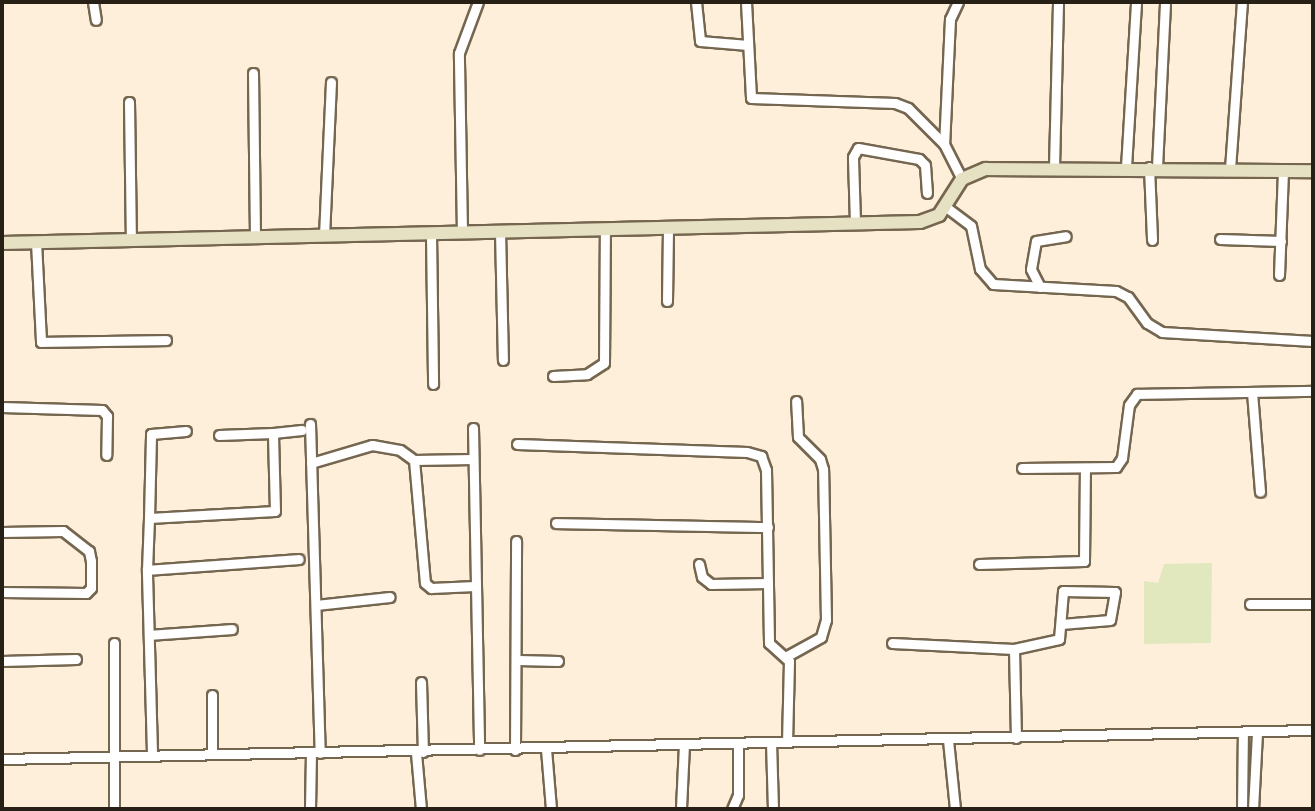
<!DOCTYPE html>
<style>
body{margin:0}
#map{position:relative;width:1315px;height:811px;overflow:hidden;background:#feefdb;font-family:"Space Grotesk",sans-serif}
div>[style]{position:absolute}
.green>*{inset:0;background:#e2e8be}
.roads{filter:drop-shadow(2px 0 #756650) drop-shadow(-2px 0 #756650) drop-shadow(0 2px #756650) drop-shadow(0 -2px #756650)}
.street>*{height:9px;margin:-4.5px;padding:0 4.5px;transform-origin:4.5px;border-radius:4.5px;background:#fff}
.secondary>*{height:12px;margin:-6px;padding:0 6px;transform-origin:6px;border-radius:6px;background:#e7e1c4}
span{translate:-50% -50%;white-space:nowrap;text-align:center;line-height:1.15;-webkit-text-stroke:6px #feefdb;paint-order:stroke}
.frame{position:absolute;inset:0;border:4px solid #262017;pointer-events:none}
</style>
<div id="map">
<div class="green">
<i style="clip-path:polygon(1212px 563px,1211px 643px,1144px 644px,1144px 581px,1158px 583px,1164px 564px)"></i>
</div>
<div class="roads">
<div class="street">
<i style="left:93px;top:2px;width:18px;rotate:81deg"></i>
<i style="left:696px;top:2px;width:39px;rotate:84deg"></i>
<i style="left:700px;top:41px;width:48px;rotate:4.8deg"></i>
<i style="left:746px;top:2px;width:96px;rotate:87deg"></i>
<i style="left:751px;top:98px;width:144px;rotate:2deg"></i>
<i style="left:895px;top:103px;width:14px;rotate:21deg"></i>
<i style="left:908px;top:108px;width:51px;rotate:45deg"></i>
<i style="left:958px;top:2px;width:19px;rotate:115deg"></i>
<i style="left:950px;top:19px;width:125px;rotate:92.7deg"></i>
<i style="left:944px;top:144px;width:39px;rotate:63deg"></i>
<i style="left:253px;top:73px;width:164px;rotate:89.3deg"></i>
<i style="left:129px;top:102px;width:137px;rotate:89.2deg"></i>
<i style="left:1054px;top:167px;width:165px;rotate:-88.6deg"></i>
<i style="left:1126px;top:167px;width:165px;rotate:-86.5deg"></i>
<i style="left:1149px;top:167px;width:73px;rotate:87.6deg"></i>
<i style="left:1157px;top:167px;width:165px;rotate:-87.2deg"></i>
<i style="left:1230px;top:169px;width:167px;rotate:-85.9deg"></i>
<i style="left:946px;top:207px;width:31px;rotate:37deg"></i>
<i style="left:971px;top:226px;width:44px;rotate:78.2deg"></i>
<i style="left:980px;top:269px;width:20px;rotate:49deg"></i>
<i style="left:993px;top:284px;width:123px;rotate:3.3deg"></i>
<i style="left:1116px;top:291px;width:13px;rotate:27deg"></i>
<i style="left:1128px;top:297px;width:32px;rotate:54deg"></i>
<i style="left:1147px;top:323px;width:17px;rotate:31deg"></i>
<i style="left:1162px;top:332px;width:151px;rotate:3.4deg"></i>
<i style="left:855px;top:222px;width:65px;rotate:-91.8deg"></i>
<i style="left:853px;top:157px;width:10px;rotate:-61deg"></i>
<i style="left:858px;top:148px;width:62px;rotate:10.2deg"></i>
<i style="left:919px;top:159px;width:8px;rotate:45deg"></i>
<i style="left:925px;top:165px;width:28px;rotate:86deg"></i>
<i style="left:500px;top:231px;width:129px;rotate:88.7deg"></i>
<i style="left:462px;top:233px;width:180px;rotate:-91deg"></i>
<i style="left:459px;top:53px;width:54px;rotate:-69.6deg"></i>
<i style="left:431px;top:234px;width:150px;rotate:89.2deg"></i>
<i style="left:324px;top:236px;width:154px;rotate:-87.4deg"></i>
<i style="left:1220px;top:239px;width:61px;rotate:1.9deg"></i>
<i style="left:36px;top:242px;width:100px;rotate:87.1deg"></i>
<i style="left:41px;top:342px;width:125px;rotate:-0.9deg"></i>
<i style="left:1279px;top:275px;width:104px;rotate:-87.8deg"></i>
<i style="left:1040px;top:287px;width:20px;rotate:-117deg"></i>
<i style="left:1031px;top:269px;width:28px;rotate:-80deg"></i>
<i style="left:1036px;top:241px;width:30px;rotate:-9deg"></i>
<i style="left:667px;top:301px;width:73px;rotate:-89.2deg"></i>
<i style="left:553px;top:376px;width:34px;rotate:-3deg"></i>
<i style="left:587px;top:374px;width:20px;rotate:-33deg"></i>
<i style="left:604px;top:363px;width:134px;rotate:-89.6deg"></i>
<i style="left:1252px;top:392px;width:100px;rotate:85.4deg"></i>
<i style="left:2px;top:407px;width:100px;rotate:1.7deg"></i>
<i style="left:102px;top:410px;width:8px;rotate:50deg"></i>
<i style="left:107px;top:416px;width:39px;rotate:91deg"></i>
<i style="left:310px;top:424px;width:329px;rotate:88.3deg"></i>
<i style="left:473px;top:428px;width:322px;rotate:88.9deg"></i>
<i style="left:273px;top:433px;width:29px;rotate:-6deg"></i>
<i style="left:517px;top:444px;width:230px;rotate:2deg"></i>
<i style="left:747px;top:452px;width:15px;rotate:16deg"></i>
<i style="left:761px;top:456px;width:15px;rotate:70deg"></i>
<i style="left:766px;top:470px;width:173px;rotate:89deg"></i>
<i style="left:769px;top:643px;width:27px;rotate:42deg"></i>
<i style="left:789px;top:661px;width:81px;rotate:91.4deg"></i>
<i style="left:414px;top:460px;width:123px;rotate:84.9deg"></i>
<i style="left:425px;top:583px;width:8px;rotate:40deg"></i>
<i style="left:431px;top:588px;width:44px;rotate:-2.6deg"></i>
<i style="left:311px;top:463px;width:64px;rotate:-16.4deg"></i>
<i style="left:372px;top:445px;width:28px;rotate:10deg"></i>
<i style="left:400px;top:450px;width:17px;rotate:36deg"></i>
<i style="left:414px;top:460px;width:59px;rotate:-1deg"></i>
<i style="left:1022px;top:468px;width:94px;rotate:-0.6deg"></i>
<i style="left:1116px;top:467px;width:11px;rotate:-56deg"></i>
<i style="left:1122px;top:458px;width:53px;rotate:-82.5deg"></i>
<i style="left:1129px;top:405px;width:14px;rotate:-54deg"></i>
<i style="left:1137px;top:394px;width:176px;rotate:-1deg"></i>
<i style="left:149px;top:518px;width:84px;rotate:-88.6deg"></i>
<i style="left:151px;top:434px;width:35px;rotate:-5deg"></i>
<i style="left:556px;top:523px;width:212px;rotate:1.1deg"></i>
<i style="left:2px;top:532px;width:61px;rotate:-0.9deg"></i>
<i style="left:63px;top:531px;width:33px;rotate:38deg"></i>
<i style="left:89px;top:551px;width:10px;rotate:79deg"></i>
<i style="left:91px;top:561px;width:27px;rotate:90deg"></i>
<i style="left:91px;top:588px;width:7px;rotate:135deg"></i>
<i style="left:86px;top:593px;width:84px;rotate:-179.3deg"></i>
<i style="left:699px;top:564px;width:13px;rotate:77deg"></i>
<i style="left:702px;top:577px;width:11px;rotate:38deg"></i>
<i style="left:711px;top:584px;width:57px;rotate:-1deg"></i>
<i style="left:979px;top:564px;width:105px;rotate:-1.6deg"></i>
<i style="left:1084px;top:561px;width:93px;rotate:-89.4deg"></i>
<i style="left:147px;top:570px;width:52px;rotate:-87.8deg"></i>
<i style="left:149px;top:518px;width:126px;rotate:-3.2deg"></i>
<i style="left:275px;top:511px;width:78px;rotate:-91.5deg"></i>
<i style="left:273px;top:433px;width:54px;rotate:177.9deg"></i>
<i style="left:1250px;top:604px;width:63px"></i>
<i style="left:316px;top:605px;width:74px;rotate:-6.2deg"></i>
<i style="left:149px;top:635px;width:83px;rotate:-4.1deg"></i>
<i style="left:114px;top:643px;width:166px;rotate:90deg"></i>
<i style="left:892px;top:643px;width:122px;rotate:2.8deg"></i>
<i style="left:787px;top:656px;width:39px;rotate:-29deg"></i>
<i style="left:821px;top:637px;width:18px;rotate:-74deg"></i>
<i style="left:826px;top:620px;width:151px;rotate:-91.1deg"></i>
<i style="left:823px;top:469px;width:10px;rotate:-107deg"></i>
<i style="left:820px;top:459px;width:31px;rotate:-135deg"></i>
<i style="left:798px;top:437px;width:36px;rotate:-93deg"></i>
<i style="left:518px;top:660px;width:40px;rotate:1.4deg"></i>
<i style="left:2px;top:661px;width:74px;rotate:-1.5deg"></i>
<i style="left:421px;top:682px;width:70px;rotate:88.4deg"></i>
<i style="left:1016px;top:738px;width:89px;rotate:-91.3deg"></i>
<i style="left:1014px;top:649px;width:46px;rotate:-12.5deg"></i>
<i style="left:1059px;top:639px;width:48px;rotate:-85.2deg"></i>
<i style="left:1063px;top:591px;width:52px;rotate:1.1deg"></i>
<i style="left:1115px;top:592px;width:28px;rotate:100deg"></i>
<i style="left:1110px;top:620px;width:49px;rotate:175.3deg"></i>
<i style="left:948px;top:740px;width:69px;rotate:84.2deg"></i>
<i style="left:771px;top:742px;width:67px;rotate:88.3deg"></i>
<i style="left:546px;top:749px;width:60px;rotate:85.2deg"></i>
<i style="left:515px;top:750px;width:209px;rotate:-89.7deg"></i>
<i style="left:152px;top:753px;width:183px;rotate:-91.6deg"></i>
<i style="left:147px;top:570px;width:152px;rotate:-4.1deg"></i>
<i style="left:212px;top:753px;width:58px;rotate:-90deg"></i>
<i style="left:416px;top:753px;width:56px;rotate:84.9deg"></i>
<i style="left:2px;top:759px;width:1311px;rotate:-1.27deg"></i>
<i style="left:681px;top:808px;width:64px;rotate:-87.3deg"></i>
<i style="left:310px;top:809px;width:56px;rotate:-89deg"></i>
<i style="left:732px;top:809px;width:15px;rotate:-67deg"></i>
<i style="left:738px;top:795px;width:51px;rotate:-90deg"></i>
<i style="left:1242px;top:809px;width:77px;rotate:-89.3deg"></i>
<i style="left:1253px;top:809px;width:77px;rotate:-87deg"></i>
</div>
<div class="secondary">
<i style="left:2px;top:243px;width:918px;rotate:-1.31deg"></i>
<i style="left:920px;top:222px;width:20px;rotate:-20deg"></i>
<i style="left:939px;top:215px;width:43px;rotate:-57.4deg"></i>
<i style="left:962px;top:179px;width:26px;rotate:-23deg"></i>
<i style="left:986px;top:169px;width:327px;rotate:0.4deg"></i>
</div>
</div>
<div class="frame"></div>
</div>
